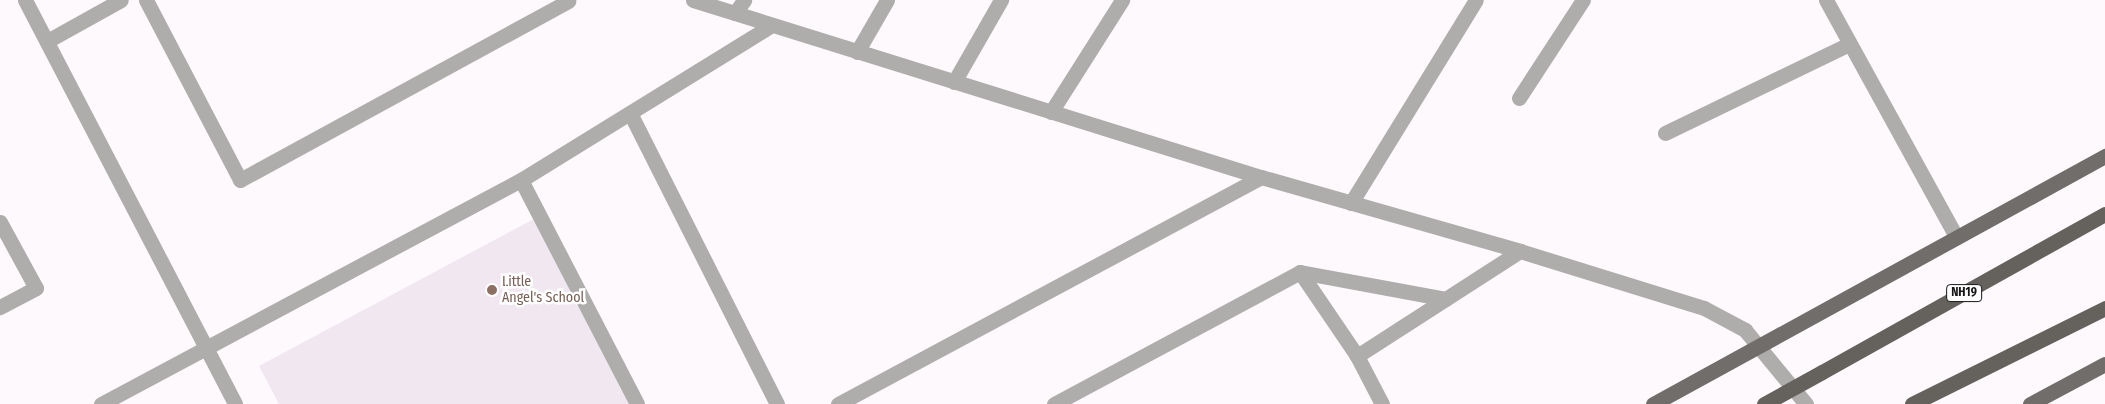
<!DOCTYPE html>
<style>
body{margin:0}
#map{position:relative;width:2105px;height:404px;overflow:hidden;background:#fdf9fd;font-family:"Fira Sans Condensed",sans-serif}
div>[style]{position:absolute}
.built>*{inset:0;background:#f0e7f0}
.minor>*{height:15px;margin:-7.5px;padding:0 7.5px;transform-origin:7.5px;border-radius:7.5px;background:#aeadab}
.primary>*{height:15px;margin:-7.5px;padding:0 7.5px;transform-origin:7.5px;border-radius:7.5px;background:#706d6a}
.trunk>*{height:15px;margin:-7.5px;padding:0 7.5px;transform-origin:7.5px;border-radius:7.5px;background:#65625e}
.trunk-bridge>*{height:15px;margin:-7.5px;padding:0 7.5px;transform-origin:7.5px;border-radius:7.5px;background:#65625e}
.dots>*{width:14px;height:14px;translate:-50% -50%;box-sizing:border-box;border:2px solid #fff;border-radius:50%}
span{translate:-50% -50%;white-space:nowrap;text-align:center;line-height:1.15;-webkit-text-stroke:5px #fff;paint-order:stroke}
.shield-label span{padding:1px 4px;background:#fff;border:1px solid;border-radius:4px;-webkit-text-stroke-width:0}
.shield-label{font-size:12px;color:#181718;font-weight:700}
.education-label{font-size:14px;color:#785e54}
.left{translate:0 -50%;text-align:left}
</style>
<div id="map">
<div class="built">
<i style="clip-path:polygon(543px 214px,642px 404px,279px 404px,259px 366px)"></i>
</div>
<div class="minor">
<i style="left:25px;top:0;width:455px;rotate:62.5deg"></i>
<i style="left:146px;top:0;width:203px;rotate:62.4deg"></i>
<i style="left:240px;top:180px;width:374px;rotate:-28.6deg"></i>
<i style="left:693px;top:0;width:595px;rotate:17.31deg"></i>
<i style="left:1261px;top:177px;width:269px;rotate:15.9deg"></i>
<i style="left:1520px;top:251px;width:193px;rotate:17.2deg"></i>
<i style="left:1704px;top:308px;width:47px;rotate:28.2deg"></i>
<i style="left:1745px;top:330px;width:96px;rotate:50.5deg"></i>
<i style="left:1826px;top:0;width:269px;rotate:61.2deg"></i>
<i style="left:735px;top:13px;width:16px;rotate:-55deg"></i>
<i style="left:49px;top:40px;width:82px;rotate:-29.1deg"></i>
<i style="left:857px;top:52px;width:60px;rotate:-60deg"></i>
<i style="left:954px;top:82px;width:95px;rotate:-60.2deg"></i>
<i style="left:1519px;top:98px;width:117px;rotate:-56.9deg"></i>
<i style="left:1051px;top:112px;width:133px;rotate:-57.6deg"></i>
<i style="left:630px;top:113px;width:326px;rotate:63.2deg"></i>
<i style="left:1665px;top:133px;width:204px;rotate:-25.8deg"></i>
<i style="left:521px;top:180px;width:252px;rotate:62.6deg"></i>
<i style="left:1351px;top:203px;width:238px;rotate:-58.4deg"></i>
<i style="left:0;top:222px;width:75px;rotate:61.4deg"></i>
<i style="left:36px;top:288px;width:41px;rotate:152.2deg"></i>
<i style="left:1300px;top:272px;width:102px;rotate:55.8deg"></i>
<i style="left:101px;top:404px;width:476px;rotate:-28.1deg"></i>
<i style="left:521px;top:180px;width:295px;rotate:-31.7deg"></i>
<i style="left:838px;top:404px;width:480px;rotate:-28.2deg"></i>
<i style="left:1054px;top:404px;width:279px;rotate:-28.2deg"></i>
<i style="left:1300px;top:272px;width:148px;rotate:10.5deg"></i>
<i style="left:1382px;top:404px;width:54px;rotate:-117.5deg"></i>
<i style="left:1357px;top:356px;width:194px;rotate:-32.8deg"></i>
</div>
<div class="primary">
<i style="left:1653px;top:404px;width:516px;rotate:-28.75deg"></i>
<i style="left:2030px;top:404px;width:85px;rotate:-28.1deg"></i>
</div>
<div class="trunk">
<i style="left:1822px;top:372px;width:324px;rotate:-29.2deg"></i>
<i style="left:1912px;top:404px;width:216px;rotate:-26.4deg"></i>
</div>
<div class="trunk-bridge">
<i style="left:1764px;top:404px;width:66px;rotate:-28.9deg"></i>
</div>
<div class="dots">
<i style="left:492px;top:290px;background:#8d6e63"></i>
</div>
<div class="shield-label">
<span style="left:1964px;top:293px">NH19</span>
</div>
<div class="education-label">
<span class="left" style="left:502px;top:290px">Little<br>Angel's School</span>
</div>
</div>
